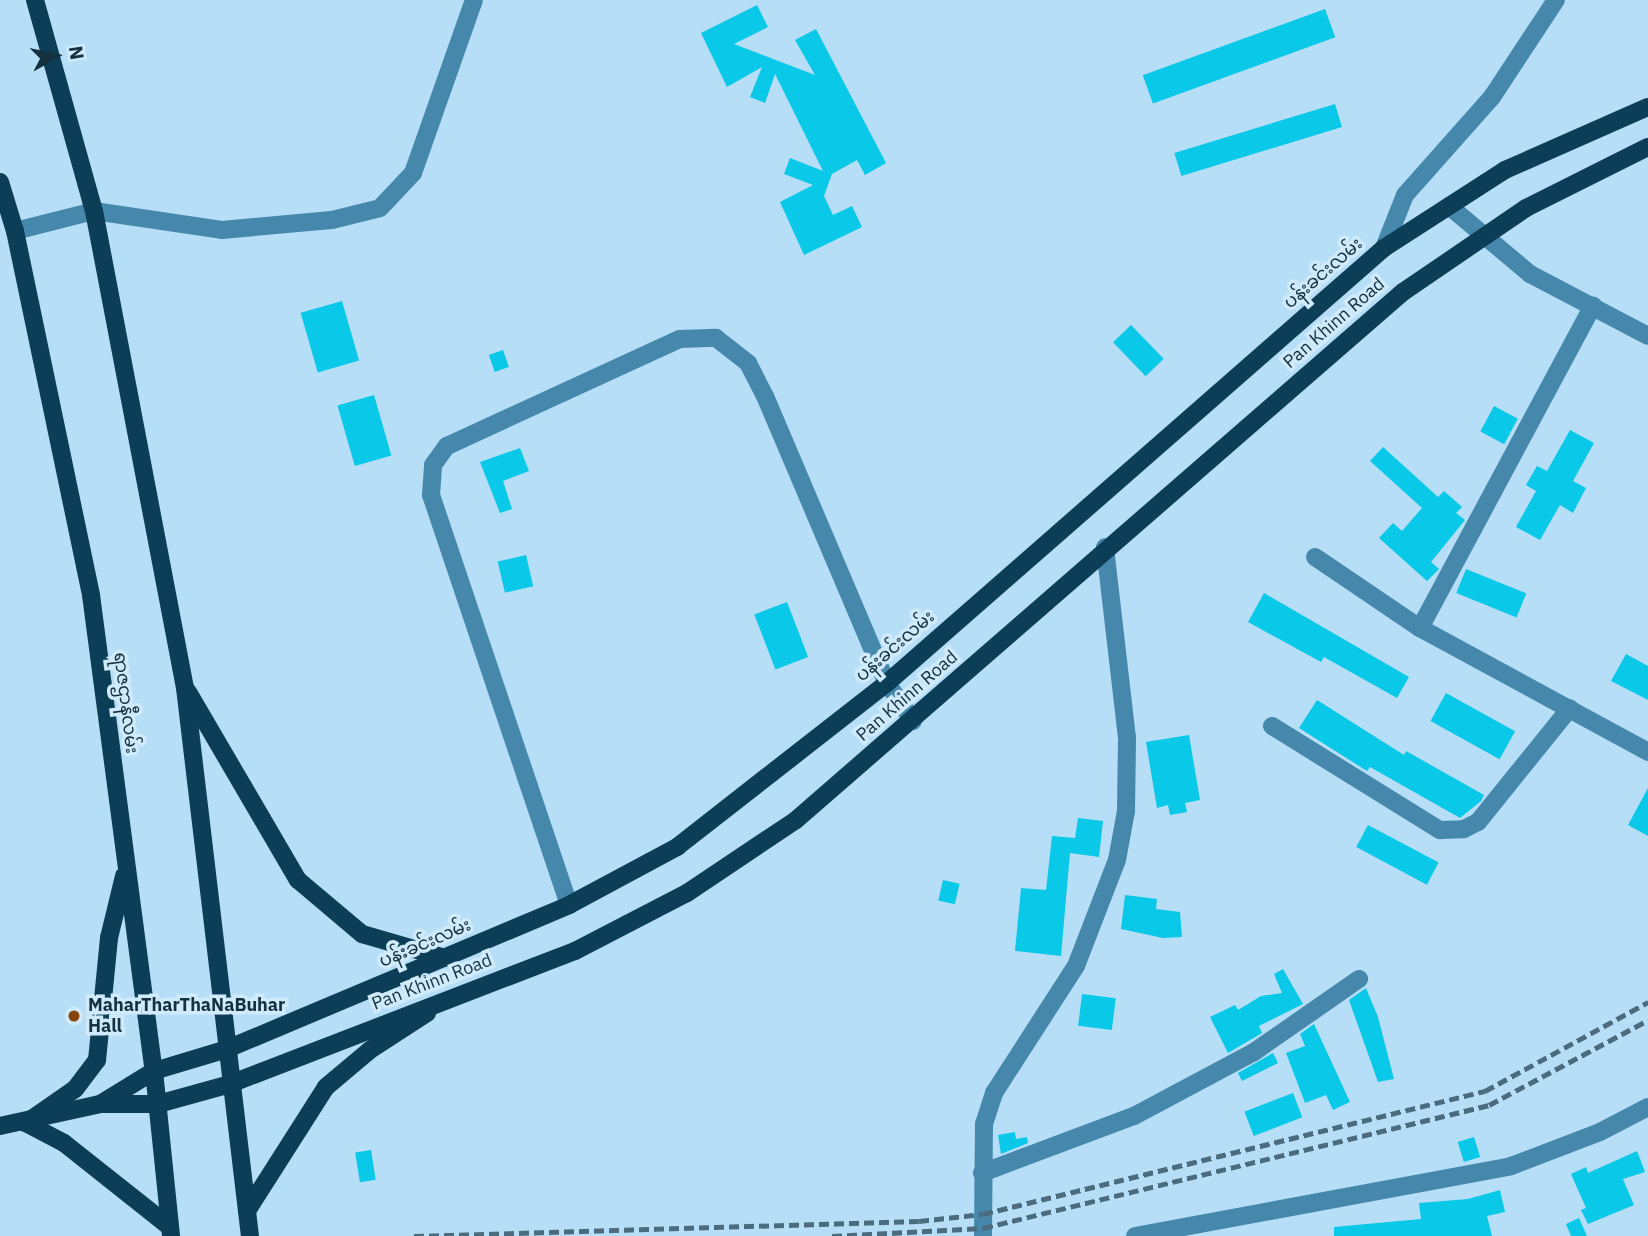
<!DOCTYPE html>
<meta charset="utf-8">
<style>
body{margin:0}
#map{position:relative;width:1648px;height:1236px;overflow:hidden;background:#b7def7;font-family:"IBM Plex Sans","Noto Sans Myanmar",sans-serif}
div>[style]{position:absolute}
.building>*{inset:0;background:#09c8e8;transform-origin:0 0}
.minor>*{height:18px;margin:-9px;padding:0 9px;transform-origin:9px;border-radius:9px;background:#4688ac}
.major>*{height:18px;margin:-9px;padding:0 9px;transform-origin:9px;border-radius:9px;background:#0c3e57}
.rail>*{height:5px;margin-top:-2.5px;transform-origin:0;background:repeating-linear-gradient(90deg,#4b6c7e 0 10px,transparent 0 15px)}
.dots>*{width:19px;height:19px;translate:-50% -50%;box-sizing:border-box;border:4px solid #cfeafa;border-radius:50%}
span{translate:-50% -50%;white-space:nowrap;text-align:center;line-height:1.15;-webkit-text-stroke:7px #cfeafa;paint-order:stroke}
.street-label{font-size:18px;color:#143140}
.poi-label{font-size:18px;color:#143140;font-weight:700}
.left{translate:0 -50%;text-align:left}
.north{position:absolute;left:21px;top:21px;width:70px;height:70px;-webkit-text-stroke:5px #cfeafa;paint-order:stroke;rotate:81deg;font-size:19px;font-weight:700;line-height:28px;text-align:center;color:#143140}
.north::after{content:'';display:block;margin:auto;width:24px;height:32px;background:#143140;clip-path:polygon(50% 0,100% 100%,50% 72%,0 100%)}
</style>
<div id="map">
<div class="building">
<i style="clip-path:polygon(757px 5px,768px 27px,734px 44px,815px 75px,795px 40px,816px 29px,886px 163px,865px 175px,857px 160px,832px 174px,824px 196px,833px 215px,852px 206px,862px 227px,804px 255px,780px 202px,813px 185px,784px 174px,790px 158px,823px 171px,775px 74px,765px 103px,750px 97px,762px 67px,727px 87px,701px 33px)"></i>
<i style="left:1325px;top:9px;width:30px;height:194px;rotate:70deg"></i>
<i style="left:1335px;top:104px;width:24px;height:168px;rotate:73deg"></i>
<i style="left:342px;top:301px;width:62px;height:43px;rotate:74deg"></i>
<i style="left:1131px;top:325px;width:47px;height:25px;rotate:46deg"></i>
<i style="left:503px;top:350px;width:18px;height:15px;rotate:71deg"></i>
<i style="left:374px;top:395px;width:63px;height:38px;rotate:74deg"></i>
<i style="left:1494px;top:406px;width:27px;height:29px;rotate:28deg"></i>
<i style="clip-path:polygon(1570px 430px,1594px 443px,1573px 481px,1586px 488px,1573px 513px,1560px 505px,1540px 540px,1516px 527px,1536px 491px,1526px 485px,1537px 466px,1547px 471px)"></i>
<i style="clip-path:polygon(1383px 447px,1438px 497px,1444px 491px,1462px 507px,1456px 513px,1465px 520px,1431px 562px,1439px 569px,1427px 581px,1379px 538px,1393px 523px,1402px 531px,1422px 508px,1370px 461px)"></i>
<i style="clip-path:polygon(520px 448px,529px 471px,503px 481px,512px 509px,500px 513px,480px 462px)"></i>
<i style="left:526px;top:555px;width:32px;height:29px;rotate:77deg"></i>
<i style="left:1466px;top:569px;width:65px;height:26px;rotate:22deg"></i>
<i style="clip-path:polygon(1264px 593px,1409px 677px,1397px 698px,1324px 657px,1321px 662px,1248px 622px)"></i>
<i style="left:787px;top:602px;width:59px;height:35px;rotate:69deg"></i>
<i style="clip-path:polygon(1626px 654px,1648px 666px,1648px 700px,1611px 681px)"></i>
<i style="left:1446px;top:693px;width:79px;height:32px;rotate:29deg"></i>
<i style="clip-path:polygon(1317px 700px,1404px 755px,1406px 751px,1484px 795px,1481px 801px,1460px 818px,1370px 767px,1367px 771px,1299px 728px)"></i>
<i style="clip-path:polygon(1189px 735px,1200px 800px,1185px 803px,1187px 812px,1170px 815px,1168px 805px,1157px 808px,1146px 742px)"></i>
<i style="clip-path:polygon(1648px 788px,1648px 836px,1628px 825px)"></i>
<i style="clip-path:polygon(1078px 818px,1103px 821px,1099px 857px,1070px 853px,1061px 956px,1015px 951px,1021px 888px,1046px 890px,1052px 836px,1075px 838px)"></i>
<i style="left:1368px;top:825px;width:80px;height:25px;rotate:28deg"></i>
<i style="left:943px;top:880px;width:17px;height:21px;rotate:13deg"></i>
<i style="clip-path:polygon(1125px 895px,1157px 899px,1156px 909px,1180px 912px,1182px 937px,1163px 938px,1121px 929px)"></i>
<i style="clip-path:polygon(1283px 969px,1303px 1004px,1259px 1026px,1262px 1033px,1228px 1053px,1210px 1017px,1235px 1005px,1238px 1010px,1261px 996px,1282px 993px,1274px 974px)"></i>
<i style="clip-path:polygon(1366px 988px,1378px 1017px,1394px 1079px,1378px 1082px,1349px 1000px)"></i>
<i style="left:1082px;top:994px;width:34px;height:32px;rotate:7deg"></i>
<i style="clip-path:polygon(1314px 1024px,1350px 1102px,1333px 1110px,1326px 1095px,1305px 1103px,1286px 1053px,1305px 1046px,1300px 1034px)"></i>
<i style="clip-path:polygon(1273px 1053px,1278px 1063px,1242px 1081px,1238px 1073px)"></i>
<i style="left:1293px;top:1093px;width:26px;height:52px;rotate:69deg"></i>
<i style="clip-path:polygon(1015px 1132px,1016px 1139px,1027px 1137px,1028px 1143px,1001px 1154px,998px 1135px)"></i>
<i style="left:1474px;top:1137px;width:21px;height:17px;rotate:73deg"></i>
<i style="left:371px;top:1150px;width:30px;height:16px;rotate:81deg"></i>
<i style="clip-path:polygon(1637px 1151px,1645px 1172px,1623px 1179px,1634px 1205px,1588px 1224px,1581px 1210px,1586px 1208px,1571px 1174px,1586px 1167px,1588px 1173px)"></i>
<i style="clip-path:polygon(1500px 1190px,1505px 1212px,1487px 1216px,1492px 1236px,1334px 1236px,1334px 1227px,1421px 1219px,1419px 1203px,1468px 1199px)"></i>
<i style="clip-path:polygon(1579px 1218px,1587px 1236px,1571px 1236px,1566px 1224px)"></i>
</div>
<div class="minor">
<i style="left:1449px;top:206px;width:106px;rotate:40deg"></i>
<i style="left:1530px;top:274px;width:133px;rotate:27.7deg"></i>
<i style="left:15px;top:231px;width:81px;rotate:-14.2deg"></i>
<i style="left:94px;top:211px;width:129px;rotate:8.4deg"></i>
<i style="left:222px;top:230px;width:110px;rotate:-5.2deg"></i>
<i style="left:332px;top:220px;width:49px;rotate:-14deg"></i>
<i style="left:380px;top:208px;width:48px;rotate:-46.7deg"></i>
<i style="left:413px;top:173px;width:183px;rotate:-70.6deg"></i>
<i style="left:1384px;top:248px;width:57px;rotate:-68.4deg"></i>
<i style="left:1405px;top:195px;width:131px;rotate:-48.4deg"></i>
<i style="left:1492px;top:97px;width:116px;rotate:-56.6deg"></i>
<i style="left:1315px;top:557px;width:127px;rotate:34.1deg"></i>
<i style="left:1420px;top:628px;width:260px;rotate:28.5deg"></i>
<i style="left:1420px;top:628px;width:366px;rotate:-61.8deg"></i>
<i style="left:1272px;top:726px;width:198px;rotate:31.8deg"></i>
<i style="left:1440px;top:830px;width:24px;rotate:-2deg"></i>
<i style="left:1464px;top:829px;width:16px;rotate:-27deg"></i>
<i style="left:1478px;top:822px;width:146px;rotate:-51.1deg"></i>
<i style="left:569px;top:905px;width:433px;rotate:-108.6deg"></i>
<i style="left:431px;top:495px;width:30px;rotate:-86deg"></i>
<i style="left:433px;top:465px;width:24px;rotate:-54deg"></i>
<i style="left:447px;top:446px;width:256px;rotate:-24.7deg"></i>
<i style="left:680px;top:339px;width:36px;rotate:-2deg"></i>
<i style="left:716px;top:338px;width:41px;rotate:38deg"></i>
<i style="left:748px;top:363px;width:37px;rotate:63deg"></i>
<i style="left:765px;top:396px;width:312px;rotate:67deg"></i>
<i style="left:887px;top:683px;width:46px;rotate:55.6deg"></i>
<i style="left:982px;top:1173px;width:162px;rotate:-20.6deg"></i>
<i style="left:1134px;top:1116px;width:136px;rotate:-28.1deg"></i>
<i style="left:1254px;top:1052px;width:128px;rotate:-34.8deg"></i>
<i style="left:983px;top:1236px;width:112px;rotate:-89.5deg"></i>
<i style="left:984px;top:1124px;width:33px;rotate:-72deg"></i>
<i style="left:994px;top:1093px;width:151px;rotate:-57.2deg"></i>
<i style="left:1076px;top:966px;width:114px;rotate:-68.9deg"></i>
<i style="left:1117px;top:860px;width:50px;rotate:-79.6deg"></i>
<i style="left:1126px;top:811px;width:73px;rotate:-89.2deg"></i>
<i style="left:1127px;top:738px;width:192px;rotate:-96.6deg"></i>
<i style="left:1135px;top:1236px;width:382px;rotate:-10.5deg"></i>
<i style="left:1511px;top:1166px;width:95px;rotate:-20.9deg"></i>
<i style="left:1600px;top:1132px;width:54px;rotate:-27.5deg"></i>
</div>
<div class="major">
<i style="left:35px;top:0;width:219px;rotate:74.4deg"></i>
<i style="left:94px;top:211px;width:486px;rotate:79.2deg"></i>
<i style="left:185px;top:688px;width:552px;rotate:83.24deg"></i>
<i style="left:0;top:182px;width:51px;rotate:73deg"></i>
<i style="left:15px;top:231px;width:372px;rotate:78.2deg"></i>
<i style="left:91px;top:595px;width:480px;rotate:82.5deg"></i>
<i style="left:154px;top:1071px;width:166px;rotate:84.1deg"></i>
<i style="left:188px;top:692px;width:218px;rotate:59.7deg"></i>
<i style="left:298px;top:880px;width:84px;rotate:40.2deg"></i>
<i style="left:362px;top:934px;width:86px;rotate:16.1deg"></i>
<i style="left:124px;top:876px;width:64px;rotate:103.6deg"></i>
<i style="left:109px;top:938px;width:123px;rotate:95.6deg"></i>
<i style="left:97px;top:1060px;width:36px;rotate:127deg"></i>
<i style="left:75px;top:1089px;width:60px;rotate:145.2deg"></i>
<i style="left:26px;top:1123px;width:43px;rotate:27.8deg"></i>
<i style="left:64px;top:1143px;width:135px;rotate:38.4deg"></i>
<i style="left:102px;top:1103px;width:61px;rotate:-31.6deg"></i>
<i style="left:154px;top:1071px;width:76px;rotate:-16.8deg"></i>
<i style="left:227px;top:1049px;width:371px;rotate:-22.8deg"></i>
<i style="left:569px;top:905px;width:123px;rotate:-28.2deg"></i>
<i style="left:677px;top:847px;width:266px;rotate:-38deg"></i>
<i style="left:887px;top:683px;width:660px;rotate:-41.19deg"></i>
<i style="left:1384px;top:248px;width:144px;rotate:-32.8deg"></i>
<i style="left:1505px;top:170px;width:156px;rotate:-23.8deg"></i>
<i style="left:0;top:1126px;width:102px;rotate:-12.4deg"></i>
<i style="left:100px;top:1104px;width:58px"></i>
<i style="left:158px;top:1104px;width:75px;rotate:-15.5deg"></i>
<i style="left:230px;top:1084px;width:370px;rotate:-21.1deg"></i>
<i style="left:575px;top:951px;width:126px;rotate:-27.4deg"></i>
<i style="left:687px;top:893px;width:131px;rotate:-33.8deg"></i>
<i style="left:796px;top:820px;width:805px;rotate:-41.02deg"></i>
<i style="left:1403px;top:292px;width:149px;rotate:-34.3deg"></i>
<i style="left:1526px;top:208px;width:136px;rotate:-26.6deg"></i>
<i style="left:247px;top:1211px;width:147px;rotate:-57.5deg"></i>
<i style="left:326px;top:1087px;width:57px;rotate:-40.1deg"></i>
<i style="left:370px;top:1050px;width:68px;rotate:-33deg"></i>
</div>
<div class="rail">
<i style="left:414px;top:1236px;width:505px;rotate:-1.7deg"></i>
<i style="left:919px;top:1221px;width:64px;rotate:-6.2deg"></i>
<i style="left:983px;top:1214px;width:517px;rotate:-13.77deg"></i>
<i style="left:1485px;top:1091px;width:186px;rotate:-28.6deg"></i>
<i style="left:832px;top:1236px;width:151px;rotate:-3deg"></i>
<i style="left:983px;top:1228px;width:521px;rotate:-13.66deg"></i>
<i style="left:1489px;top:1105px;width:180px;rotate:-28.1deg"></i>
</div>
<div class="dots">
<i style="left:74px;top:1016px;background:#84440b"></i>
</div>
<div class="street-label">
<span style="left:1323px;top:273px;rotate:-41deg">ပန်းခင်းလမ်း</span>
<span style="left:1334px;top:323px;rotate:-41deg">Pan Khinn Road</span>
<span style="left:895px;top:646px;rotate:-41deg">ပန်းခင်းလမ်း</span>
<span style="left:907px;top:696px;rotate:-41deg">Pan Khinn Road</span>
<span style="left:126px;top:703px;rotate:83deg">ရာဇဌာနီလမ်း</span>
<span style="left:425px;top:943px;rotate:-23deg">ပန်းခင်းလမ်း</span>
<span style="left:432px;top:982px;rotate:-21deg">Pan Khinn Road</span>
</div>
<div class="poi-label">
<span class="left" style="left:88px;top:1016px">MaharTharThaNaBuhar<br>Hall</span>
</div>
<div class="north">N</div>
</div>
